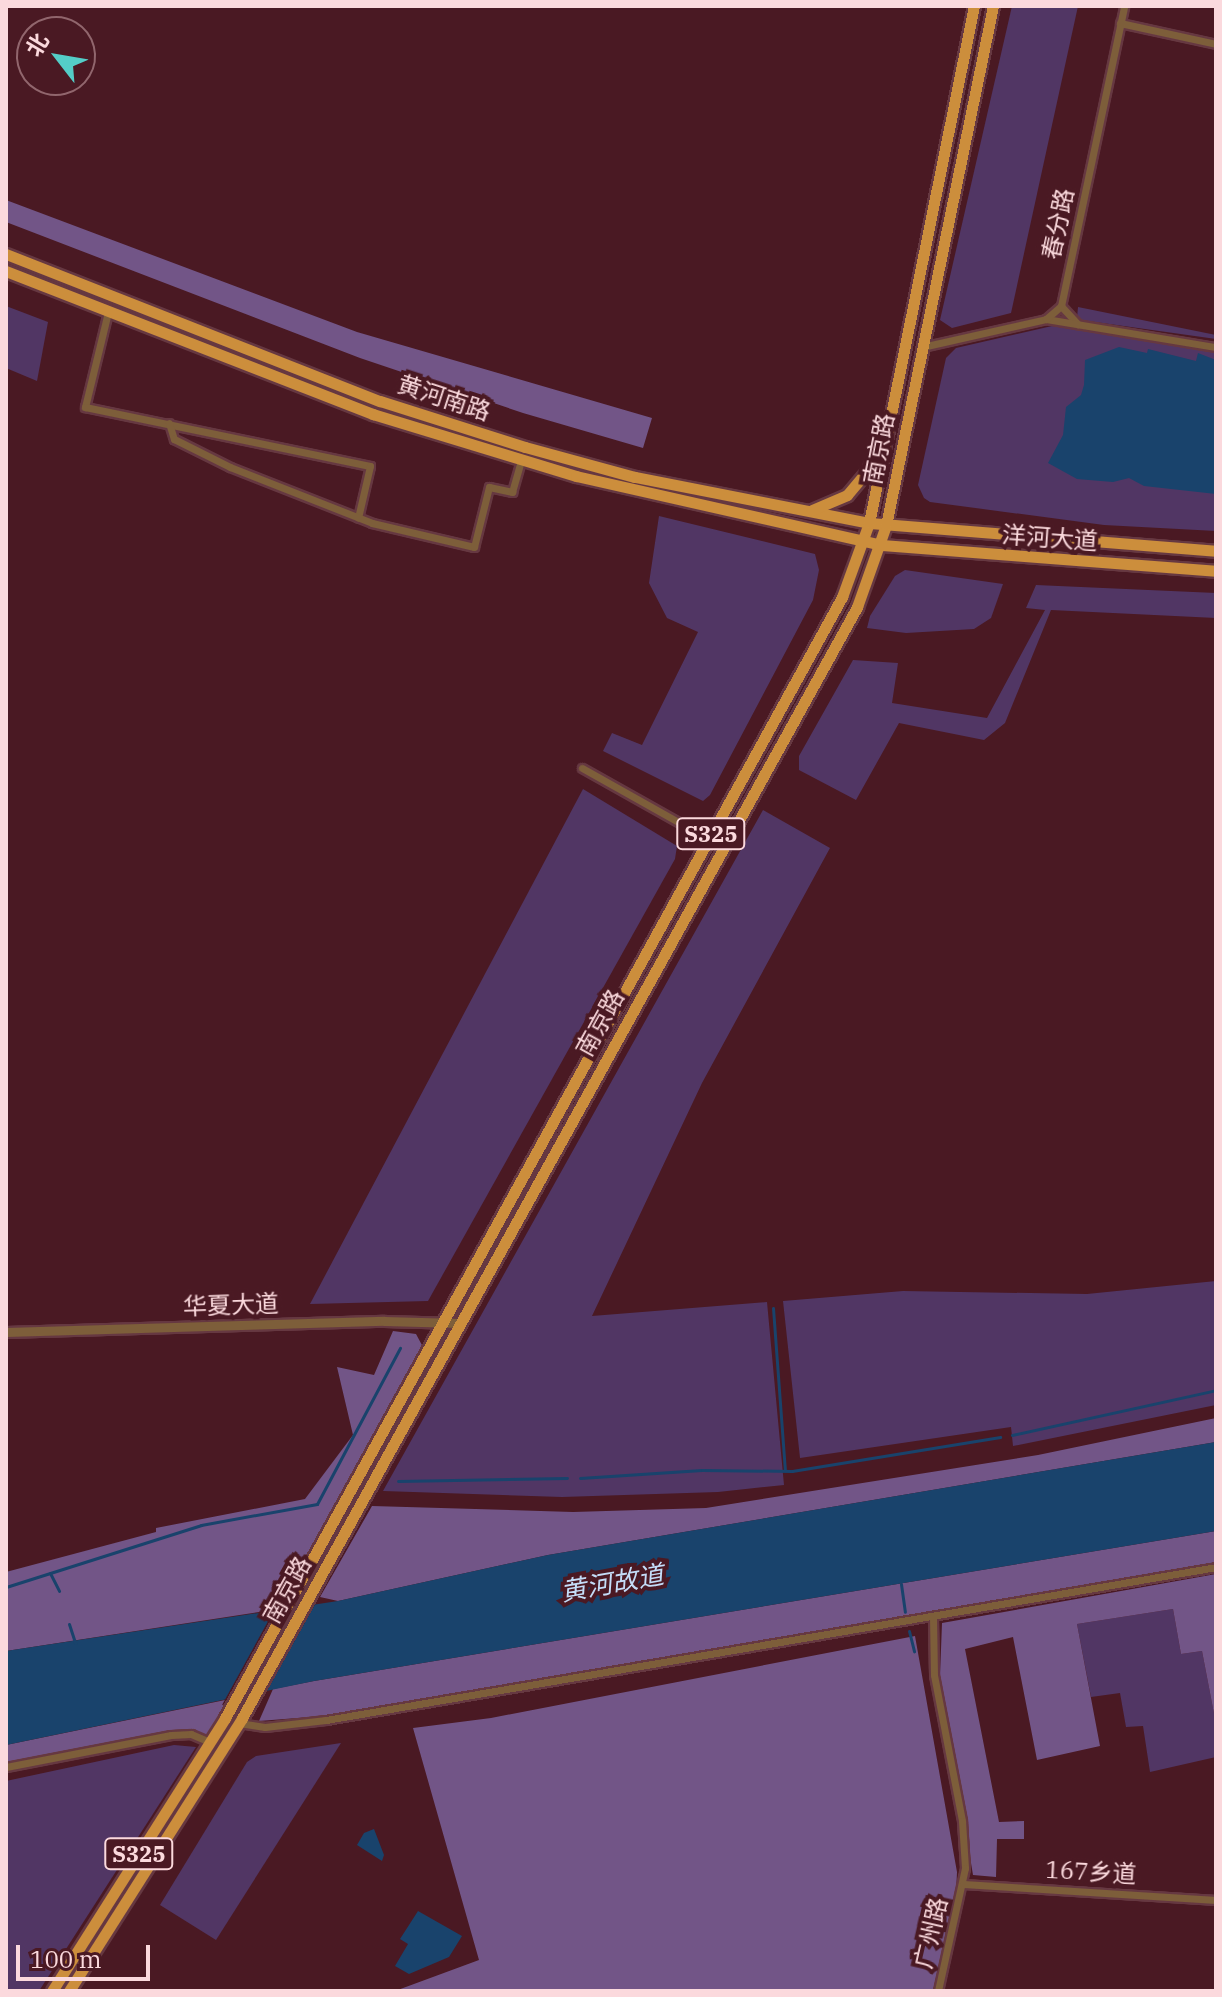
<!DOCTYPE html>
<meta charset="utf-8">
<style>
body{margin:0}
#map{position:relative;width:1222px;height:1997px;overflow:hidden;background:#4a1923;font-family:"IBM Plex Serif","Noto Sans SC",serif}
div>[style]{position:absolute}
.green>*{inset:0;background:#513664}
.forest>*{inset:0;background:#725587}
.water>*{inset:0;background:#19436c}
.pier>*{inset:0;background:#4a1923}
.stream>*{height:3px;margin:-1.5px;padding:0 1.5px;transform-origin:1.5px;border-radius:1.5px;background:#19436c}
.roads{filter:drop-shadow(2px 0 #663841) drop-shadow(-2px 0 #663841) drop-shadow(0 2px #663841) drop-shadow(0 -2px #663841)}
.minor>*{height:7px;margin:-3.5px;padding:0 3.5px;transform-origin:3.5px;border-radius:3.5px;background:#7d5e3a}
.tertiary>*{height:9px;margin:-4.5px;padding:0 4.5px;transform-origin:4.5px;border-radius:4.5px;background:#7d5e3a}
.primary>*{height:11px;margin:-5.5px;padding:0 5.5px;transform-origin:5.5px;border-radius:5.5px;background:#cc8e3c}
span{translate:-50% -50%;white-space:nowrap;text-align:center;line-height:1.15;-webkit-text-stroke:8px #4a1923;paint-order:stroke}
.shield-label span{padding:2px 6px;background:#4a1923;border:2px solid;border-radius:6px;-webkit-text-stroke-width:0}
.shield-label{font-size:22px;color:#fbd9dd;font-weight:700}
.street-label{font-size:24px;color:#fbd9dd}
.water-label{font-size:26px;color:#c4ddf8;font-style:italic}
.frame{position:absolute;inset:0;border:8px solid #fbd9dd;pointer-events:none}
.north{position:absolute;left:16px;top:16px;width:80px;height:80px;box-sizing:border-box;background:#4a1923;border:2px solid #91666d;border-radius:50%;rotate:301deg;font-size:22px;font-weight:700;line-height:32px;text-align:center;color:#fbd9dd}
.north::after{content:'';display:block;margin:auto;width:28px;height:36px;background:#54cdc7;clip-path:polygon(50% 0,100% 100%,50% 72%,0 100%)}
.scale{position:absolute;left:16px;top:1945px;width:134px;height:36px;box-sizing:border-box;border:4px solid #fbd9dd;border-top:0;padding-left:10px;font-size:24px;line-height:28px;white-space:nowrap;color:#fbd9dd;-webkit-text-stroke:6px #4a1923;paint-order:stroke}
</style>
<div id="map">
<div class="green">
<i style="clip-path:polygon(1012px 6px,1078px 6px,1011px 313px,952px 328px,940px 320px)"></i>
<i style="clip-path:polygon(6px 306px,48px 322px,37px 381px,6px 368px)"></i>
<i style="clip-path:polygon(1078px 307px,1216px 335px,1216px 339px,1081px 320px,1077px 318px)"></i>
<i style="clip-path:polygon(1052px 326px,1216px 351px,1216px 531px,1104px 525px,930px 502px,924px 498px,918px 485px,946px 358px,956px 348px)"></i>
<i style="clip-path:polygon(659px 516px,815px 554px,819px 570px,813px 600px,710px 795px,703px 801px,603px 751px,612px 733px,642px 745px,698px 632px,667px 618px,649px 583px)"></i>
<i style="clip-path:polygon(905px 570px,1003px 584px,991px 618px,974px 629px,906px 633px,867px 628px,870px 616px,895px 576px)"></i>
<i style="clip-path:polygon(1036px 585px,1216px 593px,1216px 618px,1051px 610px,1005px 723px,984px 740px,899px 723px,856px 800px,799px 770px,799px 756px,853px 660px,898px 663px,892px 703px,987px 718px,1045px 610px,1026px 608px)"></i>
<i style="clip-path:polygon(583px 789px,677px 846px,675px 859px,428px 1301px,310px 1304px)"></i>
<i style="clip-path:polygon(763px 810px,830px 848px,702px 1083px,592px 1316px,767px 1302px,784px 1485px,718px 1492px,562px 1497px,383px 1491px)"></i>
<i style="clip-path:polygon(1216px 1281px,1216px 1405px,1013px 1446px,1011px 1427px,800px 1458px,783px 1301px,903px 1291px,1087px 1294px)"></i>
<i style="clip-path:polygon(1173px 1609px,1181px 1654px,1202px 1651px,1216px 1724px,1216px 1757px,1150px 1772px,1143px 1726px,1126px 1727px,1120px 1693px,1091px 1697px,1077px 1624px)"></i>
<i style="clip-path:polygon(341px 1743px,216px 1940px,160px 1905px,247px 1762px,256px 1756px)"></i>
<i style="clip-path:polygon(174px 1745px,196px 1747px,39px 1991px,6px 1991px,6px 1781px)"></i>
</div>
<div class="forest">
<i style="clip-path:polygon(6px 200px,357px 332px,652px 418px,643px 448px,523px 413px,360px 358px,6px 222px)"></i>
<i style="clip-path:polygon(393px 1331px,416px 1334px,423px 1347px,279px 1609px,6px 1651px,6px 1572px,156px 1532px,156px 1528px,305px 1499px,353px 1435px,337px 1367px,374px 1375px)"></i>
<i style="clip-path:polygon(1216px 1418px,1216px 1442px,548px 1555px,338px 1601px,320px 1597px,372px 1506px,573px 1512px,706px 1508px,1038px 1455px)"></i>
<i style="clip-path:polygon(1216px 1531px,1216px 1562px,323px 1716px,259px 1721px,273px 1689px,314px 1681px)"></i>
<i style="clip-path:polygon(1216px 1574px,1216px 1724px,1202px 1651px,1181px 1654px,1173px 1609px,1077px 1624px,1100px 1746px,1037px 1760px,1013px 1637px,965px 1649px,999px 1822px,1024px 1821px,1024px 1839px,997px 1839px,996px 1877px,973px 1875px,940px 1676px,942px 1623px)"></i>
<i style="clip-path:polygon(915px 1636px,957px 1872px,956px 1894px,933px 1991px,395px 1991px,479px 1960px,413px 1728px,491px 1718px)"></i>
<i style="clip-path:polygon(230px 1699px,208px 1738px,195px 1731px,175px 1731px,6px 1764px,6px 1745px)"></i>
</div>
<div class="water">
<i style="clip-path:polygon(1119px 347px,1147px 353px,1148px 349px,1196px 361px,1198px 353px,1216px 360px,1216px 494px,1144px 486px,1129px 478px,1113px 482px,1077px 479px,1048px 463px,1063px 435px,1066px 407px,1081px 395px,1084px 385px,1085px 360px)"></i>
<i style="clip-path:polygon(1216px 1442px,1216px 1531px,314px 1681px,6px 1745px,6px 1651px,338px 1601px,548px 1555px)"></i>
<i style="clip-path:polygon(374px 1829px,384px 1855px,382px 1861px,357px 1845px,364px 1833px)"></i>
<i style="clip-path:polygon(418px 1911px,462px 1936px,449px 1957px,409px 1974px,395px 1966px,408px 1944px,400px 1939px)"></i>
</div>
<div class="pier">
<i style="clip-path:polygon(318px 1599px,264px 1696px,222px 1705px,277px 1605px)"></i>
</div>
<div class="stream">
<i style="left:773px;top:1308px;width:163px;rotate:85.8deg"></i>
<i style="left:1012px;top:1435px;width:209px;rotate:-12.4deg"></i>
<i style="left:580px;top:1478px;width:122px;rotate:-3.8deg"></i>
<i style="left:702px;top:1470px;width:90px;rotate:0.6deg"></i>
<i style="left:792px;top:1471px;width:211px;rotate:-9.3deg"></i>
<i style="left:398px;top:1481px;width:169px;rotate:-1deg"></i>
<i style="left:50px;top:1573px;width:20px;rotate:63deg"></i>
<i style="left:901px;top:1584px;width:28px;rotate:82deg"></i>
<i style="left:6px;top:1587px;width:205px;rotate:-17.6deg"></i>
<i style="left:201px;top:1525px;width:118px;rotate:-10.3deg"></i>
<i style="left:317px;top:1504px;width:177px;rotate:-62deg"></i>
<i style="left:69px;top:1624px;width:20px;rotate:72deg"></i>
<i style="left:909px;top:1631px;width:21px;rotate:76deg"></i>
</div>
<div class="roads">
<div class="minor">
<i style="left:1120px;top:23px;width:98px;rotate:12.3deg"></i>
<i style="left:1061px;top:306px;width:25px;rotate:47deg"></i>
<i style="left:108px;top:312px;width:98px;rotate:103.6deg"></i>
<i style="left:85px;top:407px;width:291px;rotate:11.7deg"></i>
<i style="left:370px;top:466px;width:53px;rotate:103deg"></i>
<i style="left:1046px;top:319px;width:172px;rotate:9.4deg"></i>
<i style="left:922px;top:347px;width:127px;rotate:-12.7deg"></i>
<i style="left:1046px;top:319px;width:20px;rotate:-41deg"></i>
<i style="left:1061px;top:306px;width:307px;rotate:-78.1deg"></i>
<i style="left:169px;top:423px;width:17px;rotate:73deg"></i>
<i style="left:174px;top:439px;width:63px;rotate:26.6deg"></i>
<i style="left:230px;top:467px;width:153px;rotate:21.5deg"></i>
<i style="left:372px;top:523px;width:105px;rotate:13.2deg"></i>
<i style="left:474px;top:547px;width:62px;rotate:-76deg"></i>
<i style="left:489px;top:487px;width:24px;rotate:12deg"></i>
<i style="left:512px;top:492px;width:32px;rotate:-74deg"></i>
<i style="left:582px;top:768px;width:162px;rotate:29.3deg"></i>
<i style="left:933px;top:1617px;width:58px;rotate:89deg"></i>
<i style="left:934px;top:1675px;width:149px;rotate:79.1deg"></i>
<i style="left:962px;top:1821px;width:47px;rotate:86.3deg"></i>
<i style="left:965px;top:1868px;width:126px;rotate:102.4deg"></i>
<i style="left:239px;top:1723px;width:26px;rotate:9deg"></i>
<i style="left:265px;top:1727px;width:61px;rotate:-6.5deg"></i>
<i style="left:326px;top:1720px;width:903px;rotate:-9.75deg"></i>
<i style="left:6px;top:1767px;width:168px;rotate:-11deg"></i>
<i style="left:171px;top:1735px;width:20px;rotate:-3deg"></i>
<i style="left:191px;top:1734px;width:21px;rotate:23deg"></i>
<i style="left:963px;top:1884px;width:254px;rotate:3.6deg"></i>
</div>
<div class="tertiary">
<i style="left:6px;top:1332px;width:378px;rotate:-1.7deg"></i>
<i style="left:384px;top:1321px;width:74px;rotate:1.5deg"></i>
</div>
<div class="primary">
<i style="left:6px;top:254px;width:402px;rotate:21.5deg"></i>
<i style="left:380px;top:401px;width:152px;rotate:17.6deg"></i>
<i style="left:525px;top:447px;width:114px;rotate:15.3deg"></i>
<i style="left:635px;top:477px;width:238px;rotate:11.1deg"></i>
<i style="left:869px;top:523px;width:348px;rotate:4.6deg"></i>
<i style="left:6px;top:271px;width:394px;rotate:21.3deg"></i>
<i style="left:373px;top:414px;width:212px;rotate:17deg"></i>
<i style="left:576px;top:476px;width:313px;rotate:12.7deg"></i>
<i style="left:881px;top:545px;width:336px;rotate:4.4deg"></i>
<i style="left:812px;top:510px;width:38px;rotate:-23deg"></i>
<i style="left:847px;top:495px;width:33px;rotate:-50deg"></i>
<i style="left:868px;top:470px;width:28px;rotate:-69deg"></i>
<i style="left:52px;top:1991px;width:323px;rotate:-57.6deg"></i>
<i style="left:225px;top:1718px;width:1280px;rotate:-61.17deg"></i>
<i style="left:842px;top:597px;width:79px;rotate:-70deg"></i>
<i style="left:869px;top:523px;width:528px;rotate:-78.52deg"></i>
<i style="left:69px;top:1991px;width:323px;rotate:-57.6deg"></i>
<i style="left:242px;top:1718px;width:1270px;rotate:-61.03deg"></i>
<i style="left:857px;top:607px;width:87px;rotate:-70.5deg"></i>
<i style="left:886px;top:525px;width:530px;rotate:-78.35deg"></i>
</div>
</div>
<div class="shield-label">
<span style="left:711px;top:834px">S325</span>
<span style="left:139px;top:1854px">S325</span>
</div>
<div class="street-label">
<span style="left:1058px;top:224px;rotate:-78deg">春分路</span>
<span style="left:444px;top:398px;rotate:18deg">黄河南路</span>
<span style="left:879px;top:449px;rotate:-79deg">南京路</span>
<span style="left:1050px;top:538px;rotate:4deg">洋河大道</span>
<span style="left:600px;top:1023px;rotate:-61deg">南京路</span>
<span style="left:231px;top:1305px;rotate:-2deg">华夏大道</span>
<span style="left:287px;top:1590px;rotate:-61deg">南京路</span>
<span style="left:1091px;top:1872px;rotate:3deg">167乡道</span>
<span style="left:931px;top:1933px;rotate:-77deg">广州路</span>
</div>
<div class="water-label">
<span style="left:612px;top:1583px;rotate:-10deg">黄河故道</span>
</div>
<div class="frame"></div>
<div class="north">北</div>
<div class="scale">100 m</div>
</div>
